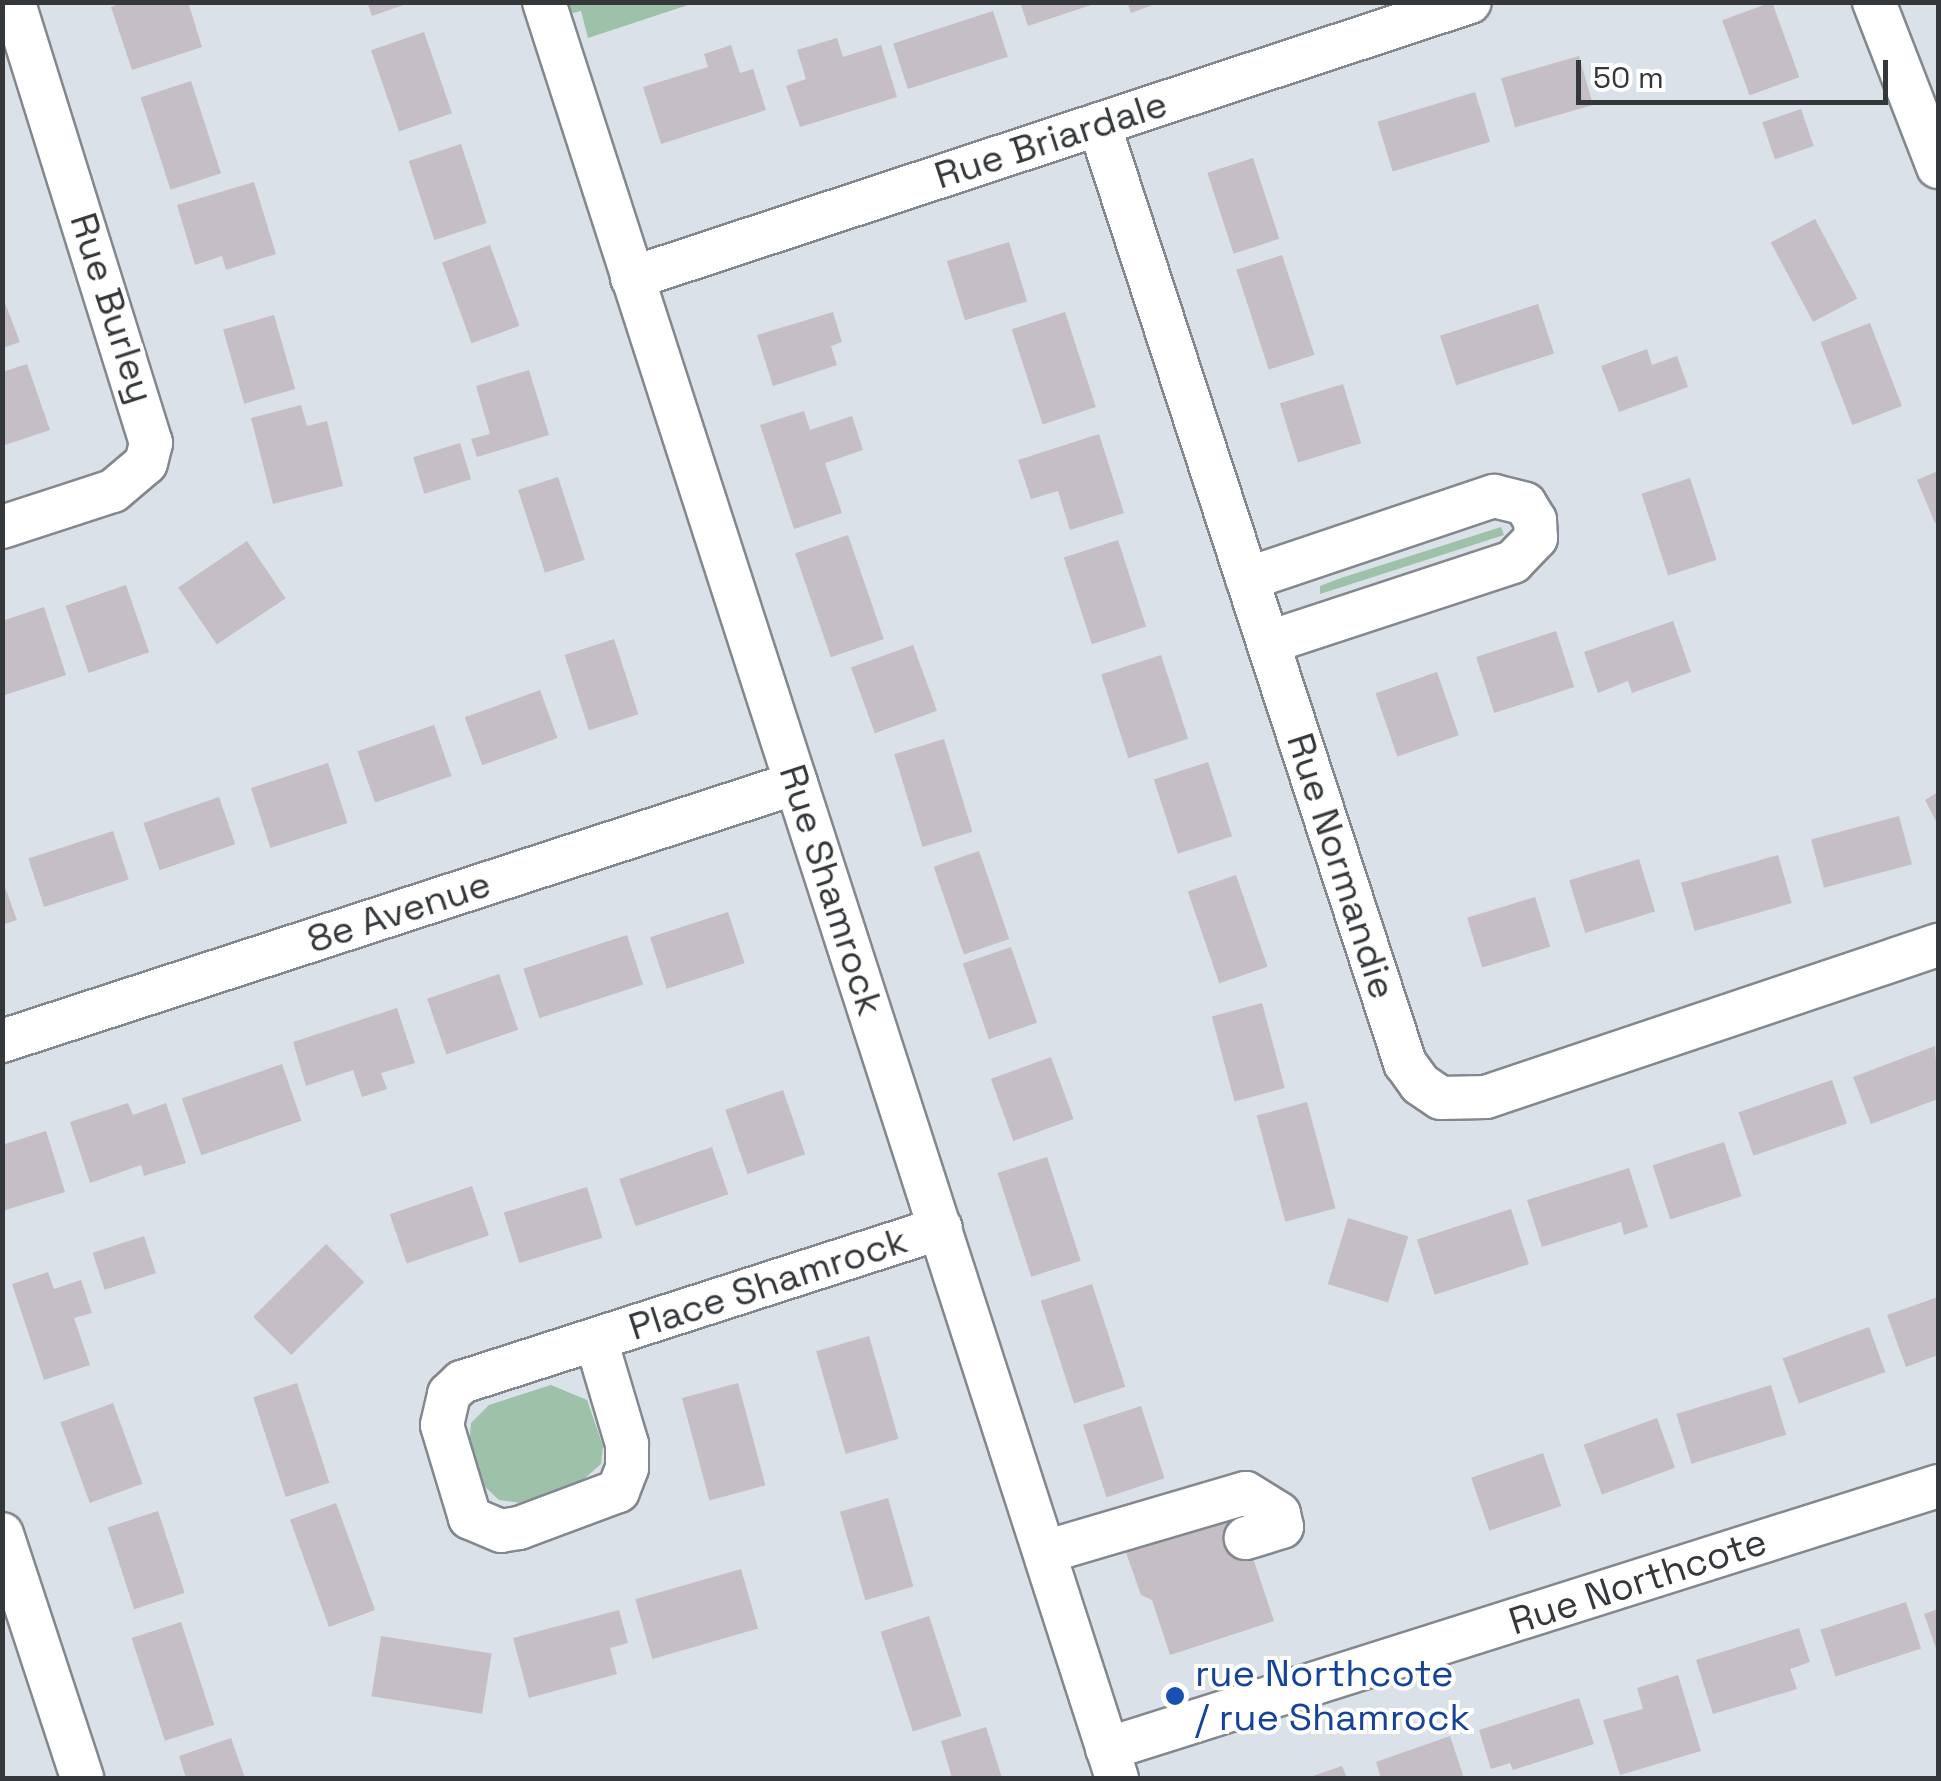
<!DOCTYPE html>
<style>
body{margin:0}
#map{position:relative;width:1941px;height:1781px;overflow:hidden;background:#dbe1e8;font-family:"Space Grotesk",sans-serif}
div>[style]{position:absolute}
.green>*{inset:0;background:#9ec1a9}
.building>*{inset:0;background:#c5bec4;transform-origin:0 0}
.roads{filter:drop-shadow(2px 0 #83888e) drop-shadow(-2px 0 #83888e) drop-shadow(0 2px #83888e) drop-shadow(0 -2px #83888e)}
.minor>*{height:42px;margin:-21px;padding:0 21px;transform-origin:21px;border-radius:21px;background:#fff}
.dots>*{width:28px;height:28px;translate:-50% -50%;box-sizing:border-box;border:5px solid #fff;border-radius:50%}
span{translate:-50% -50%;white-space:nowrap;text-align:center;line-height:1.15;-webkit-text-stroke:8px #fff;paint-order:stroke}
.street-label{font-size:38px;color:#35383a}
.transit-label{font-size:38px;color:#164399}
.left{translate:0 -50%;text-align:left}
.frame{position:absolute;inset:0;border:5px solid #35383a;pointer-events:none}
.scale{position:absolute;left:1576px;top:60px;width:312px;height:45px;box-sizing:border-box;border:5px solid #35383a;border-top:0;padding-left:12px;font-size:30px;line-height:35px;white-space:nowrap;color:#35383a;-webkit-text-stroke:8px #fff;paint-order:stroke}
</style>
<div id="map">
<div class="green">
<i style="clip-path:polygon(565px 3px,694px 3px,588px 38px,581px 11px,568px 14px)"></i>
<i style="clip-path:polygon(1501px 527px,1504px 535px,1320px 594px,1320px 586px,1341px 578px)"></i>
<i style="clip-path:polygon(551px 1385px,587px 1400px,603px 1446px,601px 1464px,576px 1486px,523px 1503px,499px 1500px,482px 1484px,469px 1448px,471px 1423px,489px 1405px)"></i>
</div>
<div class="building">
<i style="clip-path:polygon(124px 2px,188px 2px,202px 47px,132px 70px,111px 7px)"></i>
<i style="clip-path:polygon(367px 2px,409px 2px,409px 3px,372px 16px)"></i>
<i style="clip-path:polygon(1020px 2px,1097px 2px,1097px 3px,1028px 26px)"></i>
<i style="clip-path:polygon(1127px 2px,1158px 2px,1158px 3px,1131px 13px)"></i>
<i style="left:1772px;top:2px;width:80px;height:53px;rotate:70deg"></i>
<i style="left:993px;top:11px;width:48px;height:105px;rotate:72deg"></i>
<i style="left:424px;top:32px;width:86px;height:56px;rotate:71deg"></i>
<i style="clip-path:polygon(837px 38px,843px 57px,881px 45px,897px 97px,800px 127px,786px 86px,806px 79px,797px 50px)"></i>
<i style="clip-path:polygon(731px 45px,740px 73px,753px 69px,766px 110px,661px 144px,643px 87px,708px 67px,704px 54px)"></i>
<i style="left:1579px;top:56px;width:51px;height:81px;rotate:74deg"></i>
<i style="left:191px;top:81px;width:97px;height:53px;rotate:72deg"></i>
<i style="left:1475px;top:92px;width:52px;height:102px;rotate:73deg"></i>
<i style="left:1801px;top:109px;width:39px;height:41px;rotate:71deg"></i>
<i style="left:461px;top:144px;width:83px;height:55px;rotate:72deg"></i>
<i style="left:1253px;top:158px;width:85px;height:48px;rotate:72deg"></i>
<i style="clip-path:polygon(254px 182px,276px 254px,226px 270px,222px 256px,195px 265px,177px 205px)"></i>
<i style="left:1815px;top:219px;width:90px;height:50px;rotate:62deg"></i>
<i style="left:1009px;top:242px;width:62px;height:65px;rotate:73deg"></i>
<i style="left:490px;top:245px;width:86px;height:51px;rotate:70deg"></i>
<i style="left:1282px;top:255px;width:105px;height:48px;rotate:72deg"></i>
<i style="clip-path:polygon(2px 295px,20px 342px,2px 348px)"></i>
<i style="left:1538px;top:304px;width:52px;height:103px;rotate:72deg"></i>
<i style="clip-path:polygon(833px 312px,842px 342px,831px 346px,837px 365px,773px 386px,757px 335px)"></i>
<i style="left:1065px;top:312px;width:100px;height:56px;rotate:72deg"></i>
<i style="left:274px;top:315px;width:77px;height:53px;rotate:74deg"></i>
<i style="left:1870px;top:323px;width:89px;height:53px;rotate:69deg"></i>
<i style="clip-path:polygon(1647px 349px,1652px 365px,1677px 356px,1688px 387px,1619px 412px,1601px 366px)"></i>
<i style="clip-path:polygon(27px 364px,50px 430px,2px 446px,2px 372px)"></i>
<i style="clip-path:polygon(529px 370px,549px 435px,477px 457px,471px 439px,490px 434px,476px 386px)"></i>
<i style="left:1343px;top:384px;width:62px;height:66px;rotate:73deg"></i>
<i style="clip-path:polygon(301px 405px,307px 426px,327px 421px,343px 486px,273px 504px,251px 418px)"></i>
<i style="clip-path:polygon(804px 411px,810px 430px,852px 416px,863px 450px,825px 463px,842px 513px,794px 529px,760px 425px)"></i>
<i style="clip-path:polygon(1099px 434px,1124px 513px,1070px 530px,1058px 491px,1031px 499px,1018px 460px)"></i>
<i style="left:460px;top:443px;width:38px;height:49px;rotate:73deg"></i>
<i style="clip-path:polygon(1938px 471px,1938px 521px,1935px 523px,1917px 480px)"></i>
<i style="left:558px;top:477px;width:87px;height:42px;rotate:72deg"></i>
<i style="left:1690px;top:478px;width:86px;height:51px;rotate:72deg"></i>
<i style="left:848px;top:535px;width:110px;height:56px;rotate:71deg"></i>
<i style="left:1118px;top:540px;width:91px;height:57px;rotate:72deg"></i>
<i style="left:247px;top:541px;width:69px;height:83px;rotate:56deg"></i>
<i style="left:126px;top:585px;width:71px;height:64px;rotate:71deg"></i>
<i style="clip-path:polygon(44px 607px,66px 675px,2px 696px,2px 621px)"></i>
<i style="clip-path:polygon(1673px 621px,1691px 672px,1632px 693px,1628px 681px,1598px 693px,1584px 652px)"></i>
<i style="left:1556px;top:631px;width:59px;height:84px;rotate:72deg"></i>
<i style="left:614px;top:639px;width:79px;height:52px;rotate:72deg"></i>
<i style="left:913px;top:645px;width:70px;height:66px;rotate:70deg"></i>
<i style="left:1161px;top:655px;width:88px;height:63px;rotate:72deg"></i>
<i style="left:1437px;top:672px;width:67px;height:65px;rotate:71deg"></i>
<i style="left:540px;top:690px;width:51px;height:80px;rotate:70deg"></i>
<i style="left:434px;top:725px;width:54px;height:81px;rotate:71deg"></i>
<i style="left:944px;top:739px;width:97px;height:52px;rotate:73deg"></i>
<i style="left:1208px;top:762px;width:78px;height:57px;rotate:72deg"></i>
<i style="left:328px;top:763px;width:63px;height:81px;rotate:72deg"></i>
<i style="clip-path:polygon(1938px 792px,1938px 825px,1925px 800px)"></i>
<i style="left:219px;top:797px;width:50px;height:80px;rotate:71deg"></i>
<i style="left:1899px;top:816px;width:50px;height:91px;rotate:75deg"></i>
<i style="left:113px;top:831px;width:51px;height:89px;rotate:72deg"></i>
<i style="left:979px;top:851px;width:93px;height:48px;rotate:71deg"></i>
<i style="left:1778px;top:855px;width:50px;height:101px;rotate:74deg"></i>
<i style="left:1639px;top:859px;width:55px;height:73px;rotate:73deg"></i>
<i style="left:1236px;top:875px;width:97px;height:51px;rotate:71deg"></i>
<i style="clip-path:polygon(2px 879px,17px 920px,2px 925px)"></i>
<i style="left:1535px;top:897px;width:52px;height:71px;rotate:73deg"></i>
<i style="left:728px;top:912px;width:54px;height:82px;rotate:72deg"></i>
<i style="left:627px;top:935px;width:52px;height:109px;rotate:72deg"></i>
<i style="left:1011px;top:947px;width:80px;height:51px;rotate:71deg"></i>
<i style="left:499px;top:974px;width:59px;height:76px;rotate:71deg"></i>
<i style="left:1262px;top:1003px;width:88px;height:52px;rotate:75deg"></i>
<i style="clip-path:polygon(397px 1008px,415px 1063px,381px 1073px,387px 1089px,362px 1097px,353px 1070px,306px 1086px,293px 1042px)"></i>
<i style="clip-path:polygon(1935px 1046px,1938px 1099px,1871px 1124px,1853px 1077px)"></i>
<i style="left:1051px;top:1057px;width:66px;height:64px;rotate:70deg"></i>
<i style="left:282px;top:1064px;width:60px;height:106px;rotate:71deg"></i>
<i style="left:1832px;top:1080px;width:46px;height:99px;rotate:71deg"></i>
<i style="left:783px;top:1090px;width:68px;height:61px;rotate:71deg"></i>
<i style="left:1307px;top:1102px;width:110px;height:52px;rotate:75deg"></i>
<i style="clip-path:polygon(128px 1103px,133px 1115px,166px 1103px,186px 1163px,144px 1176px,141px 1165px,90px 1183px,70px 1122px)"></i>
<i style="clip-path:polygon(46px 1131px,65px 1192px,2px 1211px,2px 1145px)"></i>
<i style="left:1724px;top:1142px;width:57px;height:75px;rotate:72deg"></i>
<i style="left:712px;top:1147px;width:50px;height:98px;rotate:71deg"></i>
<i style="left:1047px;top:1157px;width:109px;height:52px;rotate:72deg"></i>
<i style="clip-path:polygon(1629px 1168px,1648px 1227px,1624px 1235px,1621px 1222px,1542px 1247px,1527px 1200px)"></i>
<i style="left:472px;top:1186px;width:52px;height:87px;rotate:71deg"></i>
<i style="left:587px;top:1187px;width:53px;height:87px;rotate:73deg"></i>
<i style="left:1511px;top:1209px;width:58px;height:99px;rotate:72deg"></i>
<i style="left:1348px;top:1218px;width:63px;height:69px;rotate:17deg"></i>
<i style="left:144px;top:1236px;width:39px;height:54px;rotate:72deg"></i>
<i style="left:326px;top:1244px;width:54px;height:103px;rotate:45deg"></i>
<i style="clip-path:polygon(48px 1272px,54px 1289px,81px 1280px,92px 1313px,74px 1318px,90px 1365px,44px 1380px,12px 1284px)"></i>
<i style="left:1092px;top:1284px;width:108px;height:54px;rotate:72deg"></i>
<i style="clip-path:polygon(1938px 1297px,1938px 1355px,1906px 1367px,1887px 1315px)"></i>
<i style="left:1869px;top:1327px;width:48px;height:92px;rotate:70deg"></i>
<i style="left:869px;top:1336px;width:107px;height:55px;rotate:74deg"></i>
<i style="left:297px;top:1383px;width:105px;height:46px;rotate:72deg"></i>
<i style="left:738px;top:1383px;width:106px;height:58px;rotate:75deg"></i>
<i style="left:1771px;top:1385px;width:52px;height:99px;rotate:73deg"></i>
<i style="left:113px;top:1403px;width:86px;height:56px;rotate:70deg"></i>
<i style="left:1141px;top:1406px;width:76px;height:61px;rotate:72deg"></i>
<i style="left:1657px;top:1418px;width:53px;height:78px;rotate:70deg"></i>
<i style="left:1543px;top:1453px;width:56px;height:76px;rotate:71deg"></i>
<i style="left:888px;top:1498px;width:92px;height:50px;rotate:74deg"></i>
<i style="left:336px;top:1503px;width:114px;height:49px;rotate:70deg"></i>
<i style="clip-path:polygon(1237px 1510px,1274px 1621px,1170px 1655px,1152px 1600px,1141px 1595px,1124px 1547px)"></i>
<i style="left:158px;top:1511px;width:86px;height:53px;rotate:72deg"></i>
<i style="left:741px;top:1569px;width:62px;height:110px;rotate:74deg"></i>
<i style="left:1906px;top:1602px;width:49px;height:90px;rotate:72deg"></i>
<i style="clip-path:polygon(1938px 1609px,1938px 1654px,1924px 1614px)"></i>
<i style="clip-path:polygon(619px 1610px,628px 1643px,610px 1648px,617px 1674px,529px 1698px,513px 1638px)"></i>
<i style="left:929px;top:1616px;width:105px;height:51px;rotate:72deg"></i>
<i style="left:181px;top:1622px;width:108px;height:52px;rotate:72deg"></i>
<i style="clip-path:polygon(1799px 1628px,1810px 1662px,1790px 1669px,1797px 1689px,1713px 1714px,1696px 1660px)"></i>
<i style="left:381px;top:1636px;width:112px;height:61px;rotate:9deg"></i>
<i style="clip-path:polygon(1678px 1675px,1701px 1751px,1620px 1775px,1603px 1720px,1643px 1709px,1637px 1688px)"></i>
<i style="clip-path:polygon(1579px 1698px,1594px 1744px,1513px 1770px,1510px 1763px,1491px 1769px,1479px 1730px)"></i>
<i style="clip-path:polygon(986px 1727px,1002px 1778px,952px 1778px,941px 1741px)"></i>
<i style="clip-path:polygon(1450px 1736px,1464px 1778px,1381px 1778px,1376px 1762px)"></i>
<i style="clip-path:polygon(231px 1738px,245px 1778px,186px 1778px,179px 1756px)"></i>
<i style="clip-path:polygon(1342px 1766px,1347px 1778px,1307px 1778px)"></i>
</div>
<div class="roads">
<div class="minor">
<i style="left:544px;top:2px;width:1866px;rotate:72.12deg"></i>
<i style="left:1874px;top:2px;width:177px;rotate:68.8deg"></i>
<i style="left:1099px;top:124px;width:988px;rotate:71.95deg"></i>
<i style="left:1405px;top:1063px;width:26px;rotate:54deg"></i>
<i style="left:1420px;top:1084px;width:25px;rotate:34deg"></i>
<i style="left:1441px;top:1098px;width:45px;rotate:-1.3deg"></i>
<i style="left:1486px;top:1097px;width:477px;rotate:-18.6deg"></i>
<i style="left:632px;top:278px;width:882px;rotate:-18.23deg"></i>
<i style="left:2px;top:527px;width:117px;rotate:-18deg"></i>
<i style="left:113px;top:491px;width:43px;rotate:-40.3deg"></i>
<i style="left:146px;top:463px;width:21px;rotate:-76deg"></i>
<i style="left:151px;top:443px;width:462px;rotate:-107.3deg"></i>
<i style="left:1247px;top:579px;width:261px;rotate:-18.6deg"></i>
<i style="left:1494px;top:496px;width:32px;rotate:14deg"></i>
<i style="left:1525px;top:504px;width:19px;rotate:58deg"></i>
<i style="left:1535px;top:520px;width:18px;rotate:87deg"></i>
<i style="left:1536px;top:538px;width:33px;rotate:134deg"></i>
<i style="left:1513px;top:562px;width:257px;rotate:161.8deg"></i>
<i style="left:2px;top:1041px;width:835px;rotate:-18deg"></i>
<i style="left:596px;top:1340px;width:109px;rotate:73.4deg"></i>
<i style="left:627px;top:1444px;width:24px;rotate:90deg"></i>
<i style="left:627px;top:1468px;width:25px;rotate:111deg"></i>
<i style="left:618px;top:1491px;width:106px;rotate:159.5deg"></i>
<i style="left:519px;top:1528px;width:18px;rotate:171deg"></i>
<i style="left:501px;top:1531px;width:34px;rotate:-157deg"></i>
<i style="left:470px;top:1518px;width:97px;rotate:-106.8deg"></i>
<i style="left:442px;top:1425px;width:32px;rotate:-77deg"></i>
<i style="left:449px;top:1394px;width:18px;rotate:-43deg"></i>
<i style="left:462px;top:1382px;width:503px;rotate:-17.82deg"></i>
<i style="left:2px;top:1534px;width:257px;rotate:71.8deg"></i>
<i style="left:1045px;top:1552px;width:209px;rotate:-16.4deg"></i>
<i style="left:1246px;top:1493px;width:39px;rotate:32deg"></i>
<i style="left:1279px;top:1514px;width:13px;rotate:77deg"></i>
<i style="left:1282px;top:1527px;width:38px;rotate:163deg"></i>
<i style="left:1107px;top:1749px;width:872px;rotate:-17.56deg"></i>
</div>
</div>
<div class="dots">
<i style="left:1175px;top:1696px;background:#1a4fb4"></i>
</div>
<div class="street-label">
<span style="left:1051px;top:140px;rotate:-18deg">Rue Briardale</span>
<span style="left:112px;top:308px;rotate:72deg">Rue Burley</span>
<span style="left:1341px;top:866px;rotate:72deg">Rue Normandie</span>
<span style="left:831px;top:890px;rotate:72deg">Rue Shamrock</span>
<span style="left:399px;top:912px;rotate:-18deg">8e Avenue</span>
<span style="left:768px;top:1284px;rotate:-18deg">Place Shamrock</span>
<span style="left:1638px;top:1582px;rotate:-18deg">Rue Northcote</span>
</div>
<div class="transit-label">
<span class="left" style="left:1195px;top:1696px">rue Northcote<br>/ rue Shamrock</span>
</div>
<div class="frame"></div>
<div class="scale">50 m</div>
</div>
